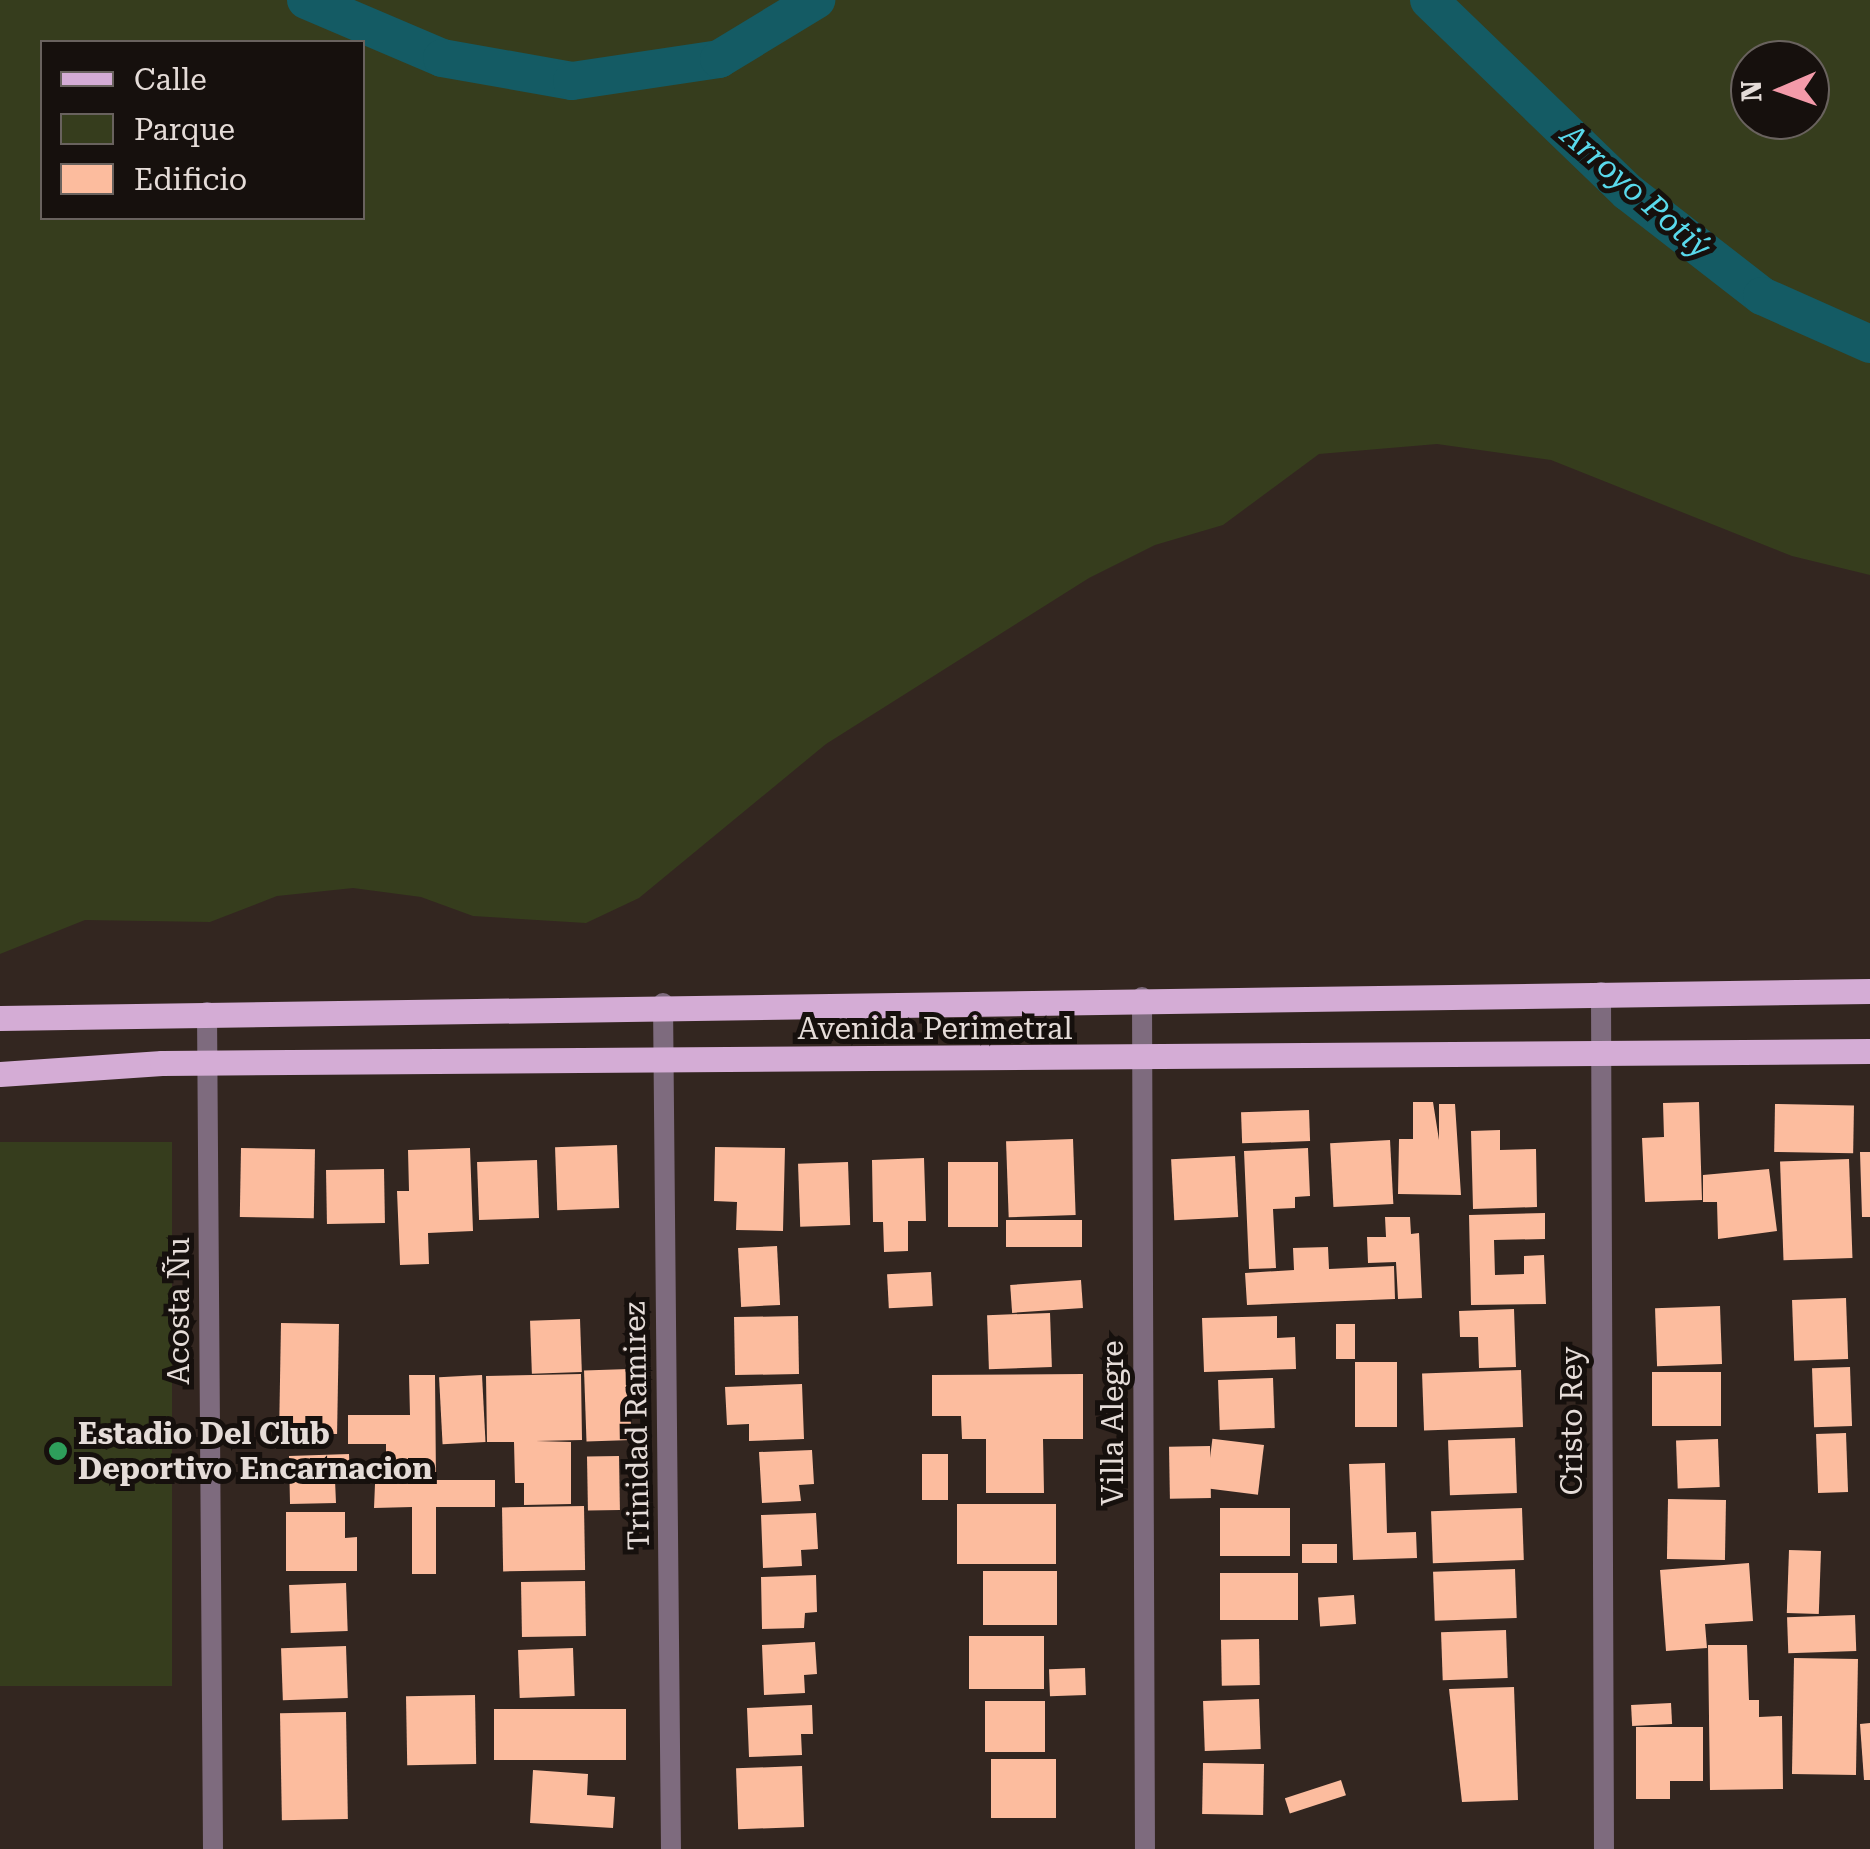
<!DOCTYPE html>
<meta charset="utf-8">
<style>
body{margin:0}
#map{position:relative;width:1870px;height:1849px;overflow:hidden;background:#332620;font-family:"Roboto Serif",serif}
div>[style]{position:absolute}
.green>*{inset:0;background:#363d1d;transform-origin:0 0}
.canal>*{height:38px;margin:-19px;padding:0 19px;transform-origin:19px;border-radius:19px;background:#145b64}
.building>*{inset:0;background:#fcbc9e;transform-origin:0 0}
.street>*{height:20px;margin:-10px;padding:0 10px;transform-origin:10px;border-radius:10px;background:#7e6b7e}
.primary>*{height:25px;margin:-12.5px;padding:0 12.5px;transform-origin:12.5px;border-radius:12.5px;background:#d4acd5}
.dots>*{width:28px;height:28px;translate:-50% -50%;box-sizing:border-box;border:5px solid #16100d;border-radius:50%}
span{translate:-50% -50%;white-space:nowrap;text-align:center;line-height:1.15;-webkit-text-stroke:10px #16100d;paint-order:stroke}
.street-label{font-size:30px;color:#e5dcd8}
.poi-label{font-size:30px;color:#e5dcd8;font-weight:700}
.left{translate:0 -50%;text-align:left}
.water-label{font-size:32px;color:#59d9eb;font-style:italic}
.legend{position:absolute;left:40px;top:40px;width:325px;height:180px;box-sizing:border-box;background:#16100d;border:2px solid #69625e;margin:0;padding:12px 18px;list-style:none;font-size:30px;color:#e5dcd8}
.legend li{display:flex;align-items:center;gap:20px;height:50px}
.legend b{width:50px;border:2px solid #69625e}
.north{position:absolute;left:1730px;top:40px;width:100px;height:100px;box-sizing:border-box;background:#16100d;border:2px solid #69625e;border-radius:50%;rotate:268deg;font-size:28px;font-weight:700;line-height:40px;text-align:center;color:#e5dcd8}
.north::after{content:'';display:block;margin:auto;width:35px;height:45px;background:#f39aa9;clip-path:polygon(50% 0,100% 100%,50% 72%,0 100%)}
</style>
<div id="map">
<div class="green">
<i style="clip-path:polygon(evenodd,0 0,1870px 0,1870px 575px,1792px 556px,1551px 460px,1437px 444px,1319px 454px,1223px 525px,1155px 545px,1089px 578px,826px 744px,639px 898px,586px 923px,473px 916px,421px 897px,353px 888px,277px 896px,210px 922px,85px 920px,0 954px,0 0,42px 42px,362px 42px,362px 218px,42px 218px,42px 42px,0 0,1750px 60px,1810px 60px,1810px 120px,1750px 120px,1750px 60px)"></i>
<i style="left:172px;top:1142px;width:544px;height:172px;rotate:90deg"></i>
</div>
<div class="canal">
<i style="left:306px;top:0;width:148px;rotate:23.1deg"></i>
<i style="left:442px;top:58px;width:132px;rotate:10deg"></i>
<i style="left:572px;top:81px;width:149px;rotate:-8.5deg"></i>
<i style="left:719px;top:59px;width:114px;rotate:-31.3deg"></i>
<i style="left:1429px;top:0;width:277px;rotate:44deg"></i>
<i style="left:1628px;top:192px;width:170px;rotate:37.8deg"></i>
<i style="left:1762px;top:296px;width:118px;rotate:24deg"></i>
</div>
<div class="building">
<i style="clip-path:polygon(1413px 1102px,1433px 1102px,1439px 1140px,1439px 1104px,1455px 1104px,1461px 1195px,1398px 1194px,1399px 1139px,1413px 1139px)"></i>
<i style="clip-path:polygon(1699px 1102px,1702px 1200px,1645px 1202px,1642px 1138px,1664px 1137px,1663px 1103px)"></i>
<i style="left:1775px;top:1104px;width:79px;height:48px;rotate:1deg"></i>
<i style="left:1309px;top:1110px;width:31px;height:68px;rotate:88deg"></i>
<i style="clip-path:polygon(1500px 1130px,1500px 1150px,1536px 1149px,1537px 1207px,1473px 1209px,1471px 1131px)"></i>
<i style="left:1073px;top:1139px;width:76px;height:67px;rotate:88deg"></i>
<i style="left:1390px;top:1140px;width:64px;height:60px;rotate:87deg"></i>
<i style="left:617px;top:1145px;width:63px;height:62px;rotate:88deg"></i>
<i style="clip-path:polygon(715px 1147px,785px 1148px,783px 1231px,736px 1230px,737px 1202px,714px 1201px)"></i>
<i style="left:241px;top:1148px;width:74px;height:69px;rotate:1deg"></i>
<i style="clip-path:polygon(470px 1148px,473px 1231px,428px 1233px,429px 1264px,400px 1265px,397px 1191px,409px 1191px,408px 1150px)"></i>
<i style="clip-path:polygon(1308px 1148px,1310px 1196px,1295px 1197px,1295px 1208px,1273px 1209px,1276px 1268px,1249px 1269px,1244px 1151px)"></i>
<i style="clip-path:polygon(1860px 1152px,1870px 1152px,1870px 1217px,1862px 1217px)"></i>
<i style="left:1235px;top:1156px;width:61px;height:64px;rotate:87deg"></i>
<i style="clip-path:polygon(924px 1158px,926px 1221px,908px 1221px,908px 1251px,884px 1252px,883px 1222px,873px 1222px,872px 1160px)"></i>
<i style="left:1849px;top:1159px;width:99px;height:69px;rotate:88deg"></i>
<i style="left:537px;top:1160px;width:58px;height:60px;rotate:88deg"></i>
<i style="left:848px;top:1162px;width:63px;height:50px;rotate:88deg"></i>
<i style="left:948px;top:1162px;width:50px;height:65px"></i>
<i style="left:384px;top:1169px;width:54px;height:58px;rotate:89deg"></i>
<i style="clip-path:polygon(1769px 1169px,1777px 1231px,1718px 1239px,1717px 1202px,1703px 1202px,1703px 1175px)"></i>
<i style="clip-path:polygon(1545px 1213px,1545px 1239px,1494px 1240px,1495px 1275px,1524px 1274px,1524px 1256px,1544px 1255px,1546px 1304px,1471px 1305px,1469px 1215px)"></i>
<i style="clip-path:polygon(1385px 1217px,1410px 1217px,1411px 1234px,1419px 1233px,1422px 1298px,1398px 1299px,1396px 1262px,1368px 1263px,1367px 1237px,1386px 1237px)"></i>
<i style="left:1082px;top:1220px;width:27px;height:76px;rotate:90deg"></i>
<i style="left:777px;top:1246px;width:59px;height:39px;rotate:87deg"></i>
<i style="clip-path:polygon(1328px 1247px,1329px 1269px,1394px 1266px,1395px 1299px,1247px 1305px,1245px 1273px,1294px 1270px,1293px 1248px)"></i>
<i style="left:931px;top:1272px;width:34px;height:44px;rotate:87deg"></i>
<i style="left:1081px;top:1280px;width:28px;height:71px;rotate:86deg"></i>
<i style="left:1846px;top:1298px;width:61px;height:54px;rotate:88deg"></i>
<i style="left:1720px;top:1306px;width:58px;height:65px;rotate:88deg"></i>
<i style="clip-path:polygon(1514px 1309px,1516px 1367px,1479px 1368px,1478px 1337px,1460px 1337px,1459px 1311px)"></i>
<i style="left:1050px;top:1313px;width:54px;height:63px;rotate:88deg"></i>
<i style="left:798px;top:1316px;width:58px;height:64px;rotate:89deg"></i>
<i style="clip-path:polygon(1277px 1316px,1277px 1338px,1295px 1337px,1296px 1369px,1204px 1372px,1202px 1318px)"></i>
<i style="left:580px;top:1319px;width:53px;height:50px;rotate:88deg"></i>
<i style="left:281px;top:1323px;width:58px;height:110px;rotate:1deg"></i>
<i style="left:1355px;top:1324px;width:35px;height:19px;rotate:90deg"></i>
<i style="left:1355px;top:1362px;width:42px;height:65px"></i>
<i style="left:1850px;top:1367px;width:59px;height:38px;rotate:88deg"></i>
<i style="left:629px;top:1369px;width:71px;height:45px;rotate:88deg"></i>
<i style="left:1521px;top:1370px;width:57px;height:99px;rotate:88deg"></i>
<i style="left:1652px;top:1372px;width:69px;height:54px"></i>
<i style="clip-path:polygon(581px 1374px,582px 1440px,536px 1441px,571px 1442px,571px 1504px,524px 1505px,524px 1483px,515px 1483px,514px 1442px,487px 1442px,486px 1376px)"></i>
<i style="clip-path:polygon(1083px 1374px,1083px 1439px,1043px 1439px,1044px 1493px,986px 1493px,986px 1439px,962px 1439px,961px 1416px,932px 1416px,932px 1375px)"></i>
<i style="clip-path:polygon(409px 1375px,435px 1375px,436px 1480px,495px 1480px,495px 1507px,436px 1507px,436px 1574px,412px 1574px,412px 1507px,374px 1508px,375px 1484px,411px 1484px,411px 1466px,386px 1466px,386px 1444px,348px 1444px,348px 1415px,410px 1415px)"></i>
<i style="left:482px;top:1375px;width:67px;height:43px;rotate:87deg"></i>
<i style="left:1273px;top:1378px;width:50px;height:55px;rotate:88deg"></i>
<i style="clip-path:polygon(802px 1384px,804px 1439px,749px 1441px,749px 1424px,727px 1425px,725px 1387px)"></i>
<i style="left:1846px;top:1433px;width:59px;height:30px;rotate:88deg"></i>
<i style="left:1515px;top:1438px;width:55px;height:67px;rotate:88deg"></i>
<i style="left:1718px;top:1439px;width:48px;height:42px;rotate:88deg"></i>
<i style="left:1264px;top:1445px;width:50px;height:52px;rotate:97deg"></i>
<i style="left:1210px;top:1446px;width:52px;height:41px;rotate:89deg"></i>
<i style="clip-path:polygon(812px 1450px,814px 1484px,799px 1485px,801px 1501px,762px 1503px,759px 1452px)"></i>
<i style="clip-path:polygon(349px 1454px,350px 1479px,335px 1480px,336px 1503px,290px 1504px,289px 1456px)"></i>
<i style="left:922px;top:1454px;width:26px;height:46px"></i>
<i style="left:619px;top:1456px;width:54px;height:32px;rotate:89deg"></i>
<i style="clip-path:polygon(1385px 1463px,1387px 1533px,1416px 1532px,1417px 1558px,1353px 1560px,1349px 1464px)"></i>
<i style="left:1668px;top:1499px;width:58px;height:60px;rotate:1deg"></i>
<i style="left:1056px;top:1504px;width:60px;height:99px;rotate:90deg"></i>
<i style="left:584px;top:1506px;width:64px;height:82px;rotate:89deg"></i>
<i style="left:1220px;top:1508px;width:70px;height:48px"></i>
<i style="left:1522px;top:1508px;width:52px;height:91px;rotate:88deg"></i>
<i style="clip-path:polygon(286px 1512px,345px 1512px,345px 1538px,357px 1537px,357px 1571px,286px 1571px)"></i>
<i style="clip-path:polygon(816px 1513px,818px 1549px,801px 1550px,802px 1566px,763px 1568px,761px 1515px)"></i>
<i style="left:1302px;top:1544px;width:35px;height:19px"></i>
<i style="left:1789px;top:1550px;width:32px;height:63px;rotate:2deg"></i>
<i style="clip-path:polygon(1749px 1563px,1753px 1621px,1705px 1624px,1707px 1648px,1666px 1651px,1660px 1570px)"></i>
<i style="left:1515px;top:1569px;width:49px;height:82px;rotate:88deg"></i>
<i style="left:983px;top:1571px;width:74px;height:54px"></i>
<i style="left:1220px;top:1573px;width:78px;height:47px"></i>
<i style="clip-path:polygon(816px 1575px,817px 1612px,805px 1613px,804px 1628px,762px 1629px,761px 1577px)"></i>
<i style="left:585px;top:1581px;width:55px;height:64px;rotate:89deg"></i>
<i style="left:346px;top:1583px;width:48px;height:57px;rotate:88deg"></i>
<i style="left:1354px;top:1595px;width:29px;height:36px;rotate:86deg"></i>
<i style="left:1855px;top:1615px;width:36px;height:68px;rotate:88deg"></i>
<i style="left:1506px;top:1630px;width:48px;height:65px;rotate:88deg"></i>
<i style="left:1044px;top:1636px;width:53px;height:75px;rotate:90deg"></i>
<i style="left:1259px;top:1639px;width:46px;height:38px;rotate:89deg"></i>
<i style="clip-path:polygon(815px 1642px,817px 1674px,804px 1675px,805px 1693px,764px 1695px,762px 1645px)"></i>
<i style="clip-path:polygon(1708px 1645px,1747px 1645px,1749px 1700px,1759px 1700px,1759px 1717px,1782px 1716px,1783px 1789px,1710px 1790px)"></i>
<i style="left:346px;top:1646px;width:52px;height:65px;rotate:88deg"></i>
<i style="left:573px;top:1648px;width:48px;height:55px;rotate:88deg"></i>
<i style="left:1794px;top:1658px;width:64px;height:116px;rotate:1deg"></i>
<i style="left:1085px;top:1668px;width:27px;height:36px;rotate:88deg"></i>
<i style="clip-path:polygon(1514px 1687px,1518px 1800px,1462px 1802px,1449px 1689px)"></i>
<i style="left:475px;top:1695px;width:69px;height:69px;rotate:89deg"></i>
<i style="left:1259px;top:1699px;width:50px;height:56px;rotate:88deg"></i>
<i style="left:985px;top:1701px;width:60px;height:51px"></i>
<i style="left:1671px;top:1703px;width:21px;height:40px;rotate:87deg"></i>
<i style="clip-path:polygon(812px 1705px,813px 1734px,801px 1734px,802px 1755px,749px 1757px,747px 1708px)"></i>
<i style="left:494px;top:1709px;width:132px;height:51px"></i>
<i style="left:346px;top:1712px;width:107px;height:66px;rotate:89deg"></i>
<i style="clip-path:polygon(1870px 1723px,1870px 1780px,1864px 1780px,1860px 1724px)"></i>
<i style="clip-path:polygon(1636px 1727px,1703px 1727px,1703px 1781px,1670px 1781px,1670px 1799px,1636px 1799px)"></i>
<i style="left:991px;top:1759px;width:65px;height:59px"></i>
<i style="left:1203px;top:1763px;width:61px;height:51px;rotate:1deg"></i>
<i style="left:802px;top:1766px;width:61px;height:66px;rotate:88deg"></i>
<i style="clip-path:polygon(533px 1770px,588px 1774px,587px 1795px,615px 1797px,613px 1828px,530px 1823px)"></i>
<i style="left:1341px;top:1780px;width:16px;height:59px;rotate:72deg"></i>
</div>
<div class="street">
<i style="left:1601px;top:992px;width:857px;rotate:89.8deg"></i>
<i style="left:1142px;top:997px;width:852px;rotate:89.8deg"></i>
<i style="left:663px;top:1003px;width:846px;rotate:89.46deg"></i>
<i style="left:207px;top:1012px;width:837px;rotate:89.59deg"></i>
</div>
<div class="primary">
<i style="left:0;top:1018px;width:1870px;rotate:-0.83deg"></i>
<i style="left:0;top:1074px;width:162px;rotate:-3.9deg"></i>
<i style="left:162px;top:1063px;width:1708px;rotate:-0.4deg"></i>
</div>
<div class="dots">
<i style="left:58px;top:1451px;background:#2e9e5b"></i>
</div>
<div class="street-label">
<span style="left:935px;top:1029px">Avenida Perimetral</span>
<span style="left:179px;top:1311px;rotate:-90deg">Acosta Ñu</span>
<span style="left:1572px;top:1421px;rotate:-90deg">Cristo Rey</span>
<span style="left:1113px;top:1423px;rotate:-90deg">Villa Alegre</span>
<span style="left:637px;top:1426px;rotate:-91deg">Trinidad Ramirez</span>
</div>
<div class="poi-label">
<span class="left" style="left:78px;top:1451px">Estadio Del Club<br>Deportivo Encarnacion</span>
</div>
<div class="water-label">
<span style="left:1636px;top:191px;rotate:41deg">Arroyo Poti´y</span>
</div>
<ul class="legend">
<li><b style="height:12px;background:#d4acd5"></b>Calle</li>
<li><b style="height:28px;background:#363d1d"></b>Parque</li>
<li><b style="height:28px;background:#fcbc9e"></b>Edificio</li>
</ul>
<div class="north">N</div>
</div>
